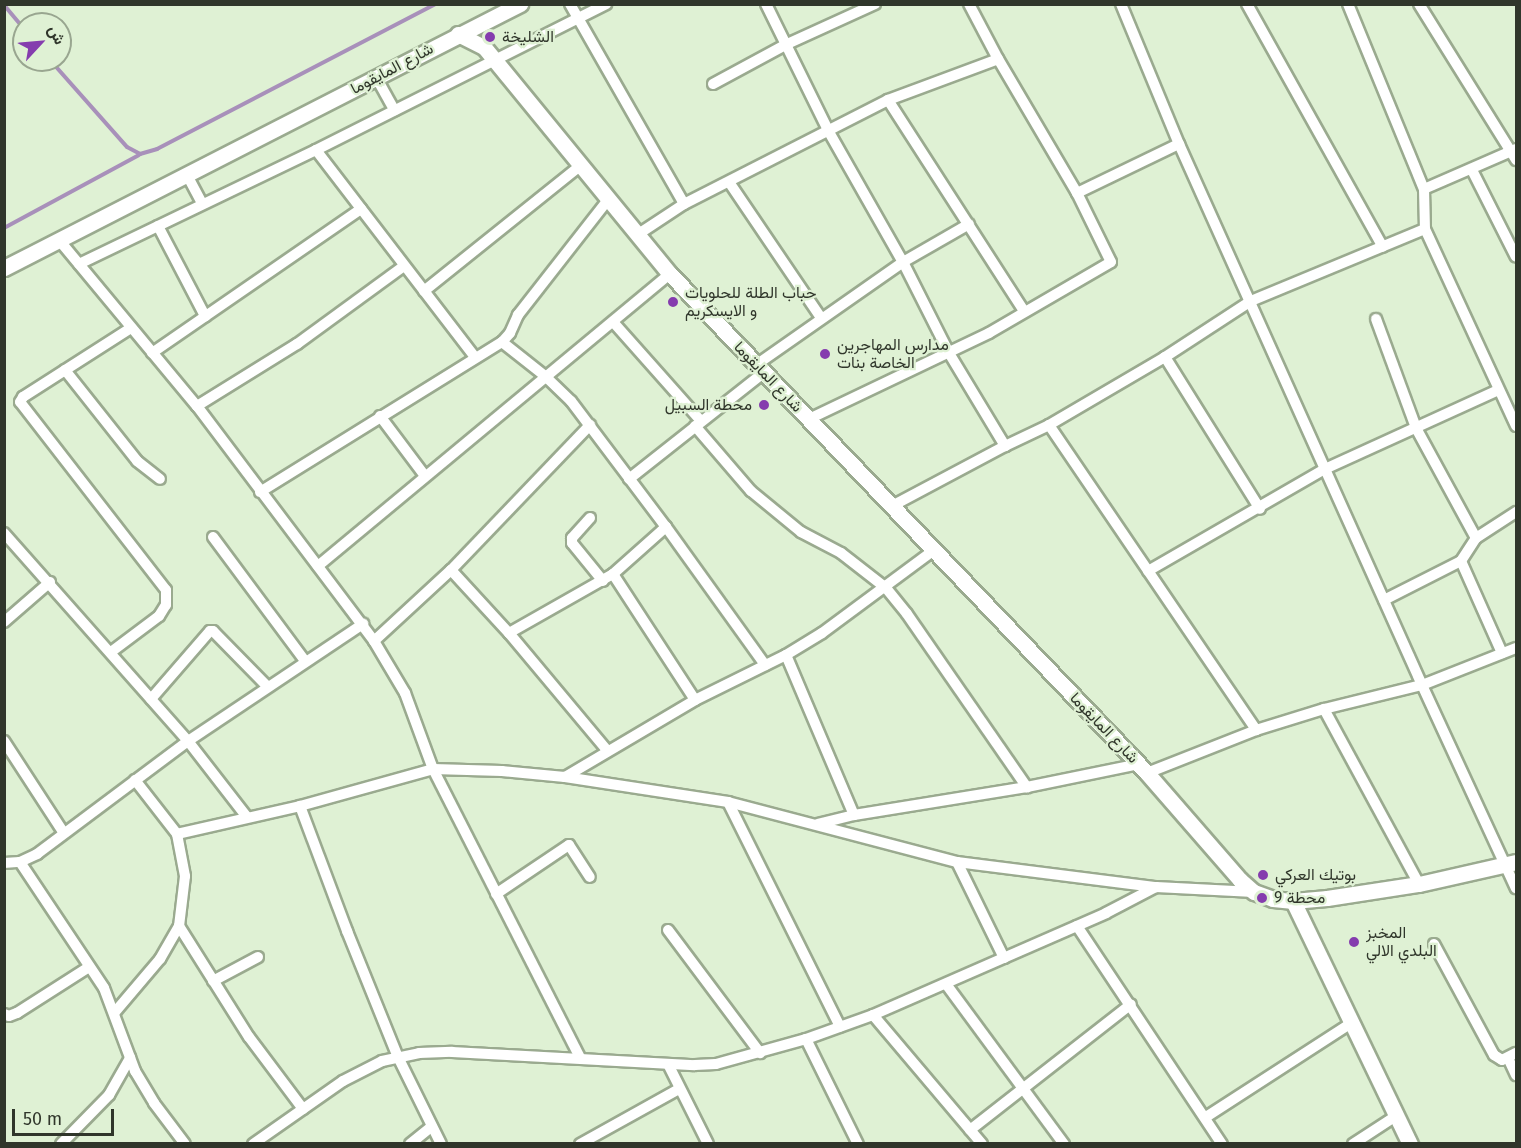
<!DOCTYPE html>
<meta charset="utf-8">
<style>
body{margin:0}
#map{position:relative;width:1521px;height:1148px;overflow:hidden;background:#dff1d4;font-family:"Fira Sans",Vazirmatn,sans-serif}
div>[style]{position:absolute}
.stream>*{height:4px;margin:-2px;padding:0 2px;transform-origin:2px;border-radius:2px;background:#a890ba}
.roads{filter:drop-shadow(2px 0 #9aaa8f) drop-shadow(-2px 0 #9aaa8f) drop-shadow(0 2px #9aaa8f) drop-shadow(0 -2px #9aaa8f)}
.street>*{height:10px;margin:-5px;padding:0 5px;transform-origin:5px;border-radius:5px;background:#fff}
.secondary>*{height:15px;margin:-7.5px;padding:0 7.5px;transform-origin:7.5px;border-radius:7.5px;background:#fff}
.dots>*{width:16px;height:16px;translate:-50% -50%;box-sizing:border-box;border:3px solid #dff1d4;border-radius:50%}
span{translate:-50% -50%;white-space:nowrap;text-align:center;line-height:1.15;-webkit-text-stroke:4.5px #dff1d4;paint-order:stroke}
.poi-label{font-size:16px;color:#30362b}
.left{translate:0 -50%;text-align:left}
.right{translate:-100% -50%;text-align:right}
.street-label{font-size:16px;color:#30362b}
.frame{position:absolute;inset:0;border:6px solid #30362b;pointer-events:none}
.north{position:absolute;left:12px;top:12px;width:60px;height:60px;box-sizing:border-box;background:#dff1d4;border:2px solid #99a690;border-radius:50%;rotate:64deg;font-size:16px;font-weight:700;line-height:24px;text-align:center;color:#30362b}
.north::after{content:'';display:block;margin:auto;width:21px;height:27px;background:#853cae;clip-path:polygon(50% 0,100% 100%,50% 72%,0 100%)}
.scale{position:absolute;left:12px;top:1109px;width:102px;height:27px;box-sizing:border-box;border:3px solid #30362b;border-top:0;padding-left:8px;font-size:18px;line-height:21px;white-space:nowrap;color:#30362b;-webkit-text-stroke:4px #dff1d4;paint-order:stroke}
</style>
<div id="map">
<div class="stream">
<i style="left:4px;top:5px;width:31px;rotate:50deg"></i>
<i style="left:50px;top:60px;width:116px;rotate:48.5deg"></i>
<i style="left:127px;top:147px;width:15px;rotate:28deg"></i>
<i style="left:140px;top:154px;width:18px;rotate:-16deg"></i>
<i style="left:157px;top:149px;width:314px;rotate:-27.5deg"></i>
<i style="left:4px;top:228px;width:153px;rotate:-28.4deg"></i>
</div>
<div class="roads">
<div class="street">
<i style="left:570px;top:4px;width:230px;rotate:60.3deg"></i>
<i style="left:766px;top:4px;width:143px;rotate:63.8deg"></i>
<i style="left:829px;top:132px;width:150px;rotate:60.4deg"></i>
<i style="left:903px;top:262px;width:102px;rotate:63.2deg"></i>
<i style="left:949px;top:353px;width:109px;rotate:58.9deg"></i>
<i style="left:1121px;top:4px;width:152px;rotate:67.5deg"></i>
<i style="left:1179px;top:144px;width:593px;rotate:65.81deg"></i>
<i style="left:1422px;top:685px;width:224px;rotate:65.2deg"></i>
<i style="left:1247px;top:4px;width:278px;rotate:60.8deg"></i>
<i style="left:1348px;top:4px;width:200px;rotate:67.7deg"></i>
<i style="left:1424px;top:189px;width:40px;rotate:88.6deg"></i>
<i style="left:1425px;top:229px;width:217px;rotate:65.2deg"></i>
<i style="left:1419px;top:4px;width:184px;rotate:58.1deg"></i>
<i style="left:376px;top:77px;width:38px;rotate:61deg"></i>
<i style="left:713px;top:84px;width:82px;rotate:-28.4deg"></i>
<i style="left:785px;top:45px;width:99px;rotate:-24.5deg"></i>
<i style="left:888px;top:100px;width:251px;rotate:57.2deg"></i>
<i style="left:316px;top:150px;width:261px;rotate:52.5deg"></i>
<i style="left:1472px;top:170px;width:97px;rotate:63.2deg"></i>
<i style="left:187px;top:175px;width:32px;rotate:62deg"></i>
<i style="left:729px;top:182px;width:164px;rotate:55.9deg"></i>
<i style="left:1424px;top:189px;width:100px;rotate:-23.5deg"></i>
<i style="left:1077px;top:193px;width:113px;rotate:-25.7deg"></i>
<i style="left:158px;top:226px;width:102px;rotate:62.4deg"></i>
<i style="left:637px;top:235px;width:56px;rotate:-33.4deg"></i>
<i style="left:684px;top:204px;width:229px;rotate:-27deg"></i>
<i style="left:888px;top:100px;width:117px;rotate:-20.4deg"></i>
<i style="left:59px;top:240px;width:216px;rotate:50.3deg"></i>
<i style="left:197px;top:406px;width:294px;rotate:53deg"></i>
<i style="left:374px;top:641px;width:61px;rotate:59.2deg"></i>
<i style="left:405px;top:693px;width:81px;rotate:69.8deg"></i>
<i style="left:433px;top:769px;width:323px;rotate:63deg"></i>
<i style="left:79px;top:264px;width:263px;rotate:-25.7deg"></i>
<i style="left:316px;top:150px;width:325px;rotate:-26.7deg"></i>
<i style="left:424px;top:291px;width:200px;rotate:-38.7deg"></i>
<i style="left:1376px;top:319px;width:116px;rotate:69.8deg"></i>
<i style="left:1416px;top:428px;width:125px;rotate:61.4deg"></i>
<i style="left:614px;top:323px;width:131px;rotate:48.4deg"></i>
<i style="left:502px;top:342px;width:55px;rotate:38.3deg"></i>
<i style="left:545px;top:376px;width:36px;rotate:44deg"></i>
<i style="left:571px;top:401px;width:158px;rotate:53deg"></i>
<i style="left:666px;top:527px;width:170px;rotate:54.3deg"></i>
<i style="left:152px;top:353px;width:254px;rotate:-34.6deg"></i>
<i style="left:1165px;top:357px;width:179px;rotate:58deg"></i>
<i style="left:756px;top:365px;width:179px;rotate:-35deg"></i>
<i style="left:903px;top:262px;width:76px;rotate:-29.9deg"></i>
<i style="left:65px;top:370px;width:116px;rotate:51.6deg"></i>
<i style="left:137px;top:461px;width:29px;rotate:38deg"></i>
<i style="left:197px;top:406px;width:118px;rotate:-31.8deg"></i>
<i style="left:297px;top:344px;width:132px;rotate:-36.1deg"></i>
<i style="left:380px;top:416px;width:75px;rotate:53.1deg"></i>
<i style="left:809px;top:419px;width:199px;rotate:-25.5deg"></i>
<i style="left:989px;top:333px;width:141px;rotate:-30.2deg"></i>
<i style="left:1111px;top:262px;width:77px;rotate:-116.2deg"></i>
<i style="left:1077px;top:193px;width:156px;rotate:-120.5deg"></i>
<i style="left:998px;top:59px;width:62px;rotate:-117.8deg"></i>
<i style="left:1049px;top:425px;width:369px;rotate:55.8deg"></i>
<i style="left:695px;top:426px;width:86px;rotate:49.3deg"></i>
<i style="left:751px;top:491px;width:65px;rotate:39.4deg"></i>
<i style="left:801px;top:532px;width:45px;rotate:27.7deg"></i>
<i style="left:841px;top:553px;width:57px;rotate:37.9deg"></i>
<i style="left:886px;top:588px;width:33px;rotate:51deg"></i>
<i style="left:907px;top:614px;width:211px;rotate:55.3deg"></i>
<i style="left:629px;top:479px;width:171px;rotate:-38.3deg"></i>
<i style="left:260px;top:492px;width:285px;rotate:-31.8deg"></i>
<i style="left:502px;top:342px;width:12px;rotate:-48deg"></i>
<i style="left:510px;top:333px;width:20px;rotate:-66deg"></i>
<i style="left:518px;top:315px;width:146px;rotate:-52deg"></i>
<i style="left:892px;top:506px;width:128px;rotate:-28deg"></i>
<i style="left:1005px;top:446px;width:49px;rotate:-25.5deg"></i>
<i style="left:1049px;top:425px;width:134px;rotate:-30.4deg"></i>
<i style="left:1165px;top:357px;width:103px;rotate:-33.1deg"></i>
<i style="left:1251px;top:301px;width:188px;rotate:-22.5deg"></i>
<i style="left:590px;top:518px;width:27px;rotate:132deg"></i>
<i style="left:572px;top:538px;width:5px;rotate:90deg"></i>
<i style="left:572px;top:543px;width:49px;rotate:50.8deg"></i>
<i style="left:4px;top:533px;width:278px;rotate:48.5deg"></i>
<i style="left:188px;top:741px;width:96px;rotate:52.2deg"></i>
<i style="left:213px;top:537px;width:154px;rotate:53.4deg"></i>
<i style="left:1461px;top:561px;width:101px;rotate:66deg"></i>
<i style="left:318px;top:566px;width:457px;rotate:-39.7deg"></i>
<i style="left:451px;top:570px;width:86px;rotate:47.4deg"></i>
<i style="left:509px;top:633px;width:153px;rotate:50.1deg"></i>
<i style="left:1148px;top:571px;width:204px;rotate:-30deg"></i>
<i style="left:1325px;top:469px;width:190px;rotate:-24.5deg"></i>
<i style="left:613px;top:574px;width:150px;rotate:56.9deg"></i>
<i style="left:1384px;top:600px;width:86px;rotate:-26.9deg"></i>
<i style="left:1461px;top:561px;width:27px;rotate:-57deg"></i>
<i style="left:1476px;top:538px;width:48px;rotate:-33deg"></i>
<i style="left:4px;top:622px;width:61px;rotate:-41deg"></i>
<i style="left:509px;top:633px;width:120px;rotate:-29.6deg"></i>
<i style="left:613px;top:574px;width:71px;rotate:-41.6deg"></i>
<i style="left:374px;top:641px;width:105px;rotate:-42.7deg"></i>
<i style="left:451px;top:570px;width:201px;rotate:-46.2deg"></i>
<i style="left:111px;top:652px;width:60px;rotate:-36.9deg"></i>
<i style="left:159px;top:616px;width:13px;rotate:-58deg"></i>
<i style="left:166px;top:605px;width:15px;rotate:-90deg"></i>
<i style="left:166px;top:590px;width:238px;rotate:-127.8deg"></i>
<i style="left:20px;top:402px;width:6px;rotate:-59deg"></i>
<i style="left:23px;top:397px;width:128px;rotate:-32.6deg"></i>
<i style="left:786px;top:655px;width:174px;rotate:67deg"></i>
<i style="left:854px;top:815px;width:37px;rotate:166deg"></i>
<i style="left:151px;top:699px;width:90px;rotate:-49.1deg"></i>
<i style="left:210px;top:631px;width:3px"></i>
<i style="left:213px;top:631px;width:78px;rotate:45.5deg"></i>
<i style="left:1324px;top:709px;width:199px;rotate:61.5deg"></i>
<i style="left:4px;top:741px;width:108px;rotate:57deg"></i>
<i style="left:1147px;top:773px;width:117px;rotate:-21.5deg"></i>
<i style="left:1256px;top:730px;width:71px;rotate:-17.2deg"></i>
<i style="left:1324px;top:709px;width:101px;rotate:-13.8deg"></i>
<i style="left:1422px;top:685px;width:101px;rotate:-21.5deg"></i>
<i style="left:565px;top:777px;width:151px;rotate:-30.6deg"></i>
<i style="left:695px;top:700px;width:102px;rotate:-26.3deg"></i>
<i style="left:786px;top:655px;width:42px;rotate:-31.4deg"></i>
<i style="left:822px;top:633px;width:139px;rotate:-36.5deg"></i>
<i style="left:135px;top:780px;width:68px;rotate:52.1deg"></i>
<i style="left:177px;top:834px;width:126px;rotate:-12.8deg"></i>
<i style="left:300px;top:806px;width:138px;rotate:-15.5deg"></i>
<i style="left:433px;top:769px;width:69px;rotate:1.7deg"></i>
<i style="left:502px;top:771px;width:63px;rotate:5.4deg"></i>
<i style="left:565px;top:777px;width:165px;rotate:8.7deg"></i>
<i style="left:728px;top:802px;width:237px;rotate:14.7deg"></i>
<i style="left:957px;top:862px;width:201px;rotate:7.2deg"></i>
<i style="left:728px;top:802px;width:251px;rotate:63.5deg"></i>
<i style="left:300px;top:806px;width:134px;rotate:69.4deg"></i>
<i style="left:347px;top:931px;width:136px;rotate:68deg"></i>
<i style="left:398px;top:1057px;width:97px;rotate:63.7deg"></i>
<i style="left:854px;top:815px;width:175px;rotate:-9.2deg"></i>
<i style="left:1027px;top:787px;width:114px;rotate:-11.6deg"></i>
<i style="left:177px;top:834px;width:43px;rotate:79.2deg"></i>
<i style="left:185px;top:876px;width:50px;rotate:96.8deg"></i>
<i style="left:179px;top:926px;width:131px;rotate:57.8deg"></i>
<i style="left:249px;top:1037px;width:90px;rotate:53.1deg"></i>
<i style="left:20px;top:862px;width:151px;rotate:56.3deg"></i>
<i style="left:104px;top:988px;width:89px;rotate:69.5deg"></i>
<i style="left:135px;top:1071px;width:37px;rotate:59deg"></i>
<i style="left:154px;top:1103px;width:51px;rotate:52.9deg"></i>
<i style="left:957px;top:862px;width:107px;rotate:63.9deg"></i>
<i style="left:4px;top:863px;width:16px;rotate:-4deg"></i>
<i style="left:20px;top:862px;width:19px;rotate:-25deg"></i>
<i style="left:37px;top:854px;width:189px;rotate:-36.8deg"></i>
<i style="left:188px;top:741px;width:211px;rotate:-33.8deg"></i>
<i style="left:496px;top:894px;width:88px;rotate:-33.9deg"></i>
<i style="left:569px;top:845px;width:38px;rotate:57deg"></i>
<i style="left:1077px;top:926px;width:262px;rotate:56.4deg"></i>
<i style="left:668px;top:930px;width:154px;rotate:53.2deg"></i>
<i style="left:1434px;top:944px;width:126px;rotate:61.6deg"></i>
<i style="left:1494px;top:1055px;width:9px;rotate:32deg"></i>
<i style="left:1502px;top:1060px;width:16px;rotate:-27deg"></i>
<i style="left:213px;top:981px;width:51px;rotate:-28.1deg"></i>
<i style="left:946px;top:984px;width:199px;rotate:53.6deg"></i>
<i style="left:115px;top:1012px;width:70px;rotate:-49.7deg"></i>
<i style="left:160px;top:959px;width:38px;rotate:-60deg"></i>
<i style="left:4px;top:1014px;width:5px;rotate:22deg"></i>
<i style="left:9px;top:1016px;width:9px;rotate:-21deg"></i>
<i style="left:17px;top:1013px;width:85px;rotate:-32.6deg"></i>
<i style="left:873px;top:1015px;width:169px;rotate:49.8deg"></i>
<i style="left:806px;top:1039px;width:117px;rotate:63.7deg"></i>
<i style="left:1508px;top:1058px;width:19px;rotate:65deg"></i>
<i style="left:668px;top:1064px;width:89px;rotate:63.4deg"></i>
<i style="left:1206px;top:1117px;width:171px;rotate:-32.9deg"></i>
<i style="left:970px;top:1130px;width:204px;rotate:-38deg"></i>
<i style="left:61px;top:1144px;width:69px;rotate:-45.6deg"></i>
<i style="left:109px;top:1095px;width:43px;rotate:-60.4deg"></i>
<i style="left:253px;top:1144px;width:110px;rotate:-35deg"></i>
<i style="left:343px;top:1081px;width:44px;rotate:-27.1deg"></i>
<i style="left:382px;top:1061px;width:38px;rotate:-12deg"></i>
<i style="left:419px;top:1053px;width:33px;rotate:-2deg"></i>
<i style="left:452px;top:1052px;width:243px;rotate:3.1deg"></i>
<i style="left:695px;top:1065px;width:21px;rotate:-3deg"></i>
<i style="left:716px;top:1064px;width:93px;rotate:-15.5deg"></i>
<i style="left:806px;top:1039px;width:71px;rotate:-19.7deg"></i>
<i style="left:873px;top:1015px;width:254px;rotate:-23.6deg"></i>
<i style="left:1106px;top:913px;width:56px;rotate:-27.5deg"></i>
<i style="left:1156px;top:887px;width:98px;rotate:2.9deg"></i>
<i style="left:410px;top:1144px;width:28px;rotate:-39deg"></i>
<i style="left:580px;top:1144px;width:113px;rotate:-29.1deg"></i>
<i style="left:1353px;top:1144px;width:51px;rotate:-33.1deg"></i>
</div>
<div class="secondary">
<i style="left:458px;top:34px;width:29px;rotate:27deg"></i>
<i style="left:484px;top:47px;width:293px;rotate:50.7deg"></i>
<i style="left:670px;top:274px;width:690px;rotate:46.29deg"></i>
<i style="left:1147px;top:773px;width:142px;rotate:49deg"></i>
<i style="left:1240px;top:880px;width:18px;rotate:41deg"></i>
<i style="left:1254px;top:892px;width:20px;rotate:20deg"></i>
<i style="left:1273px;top:899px;width:20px;rotate:6deg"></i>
<i style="left:1293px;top:901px;width:34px;rotate:-5deg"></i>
<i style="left:1327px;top:898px;width:93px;rotate:-8.7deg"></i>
<i style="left:1419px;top:884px;width:99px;rotate:-12.8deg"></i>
<i style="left:4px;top:268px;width:580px;rotate:-27.1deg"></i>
<i style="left:1293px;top:901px;width:270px;rotate:64.3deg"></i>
</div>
</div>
<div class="dots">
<i style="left:490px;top:37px;background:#853cae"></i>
<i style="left:673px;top:302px;background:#853cae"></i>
<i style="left:825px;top:354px;background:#853cae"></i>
<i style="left:764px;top:405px;background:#853cae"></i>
<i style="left:1263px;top:875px;background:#853cae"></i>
<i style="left:1262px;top:898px;background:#853cae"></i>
<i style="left:1354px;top:942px;background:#853cae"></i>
</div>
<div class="poi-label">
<span class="left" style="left:502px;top:37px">الشليخة</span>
<span class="left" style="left:685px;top:302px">حباب الطلة للحلويات<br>و الايسكريم</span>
<span class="left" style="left:837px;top:354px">مدارس المهاجرين<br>الخاصة بنات</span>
<span class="right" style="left:752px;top:405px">محطة السبيل</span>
<span class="left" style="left:1275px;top:875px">بوتيك العركي</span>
<span class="left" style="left:1274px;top:898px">محطة 9</span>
<span class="left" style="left:1366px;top:942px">المخبز<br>البلدي الالي</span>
</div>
<div class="street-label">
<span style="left:392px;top:69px;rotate:-28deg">شارع المايقوما</span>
<span style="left:768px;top:377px;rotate:46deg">شارع المايقوما</span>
<span style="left:1104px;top:728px;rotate:46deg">شارع المايقوما</span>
</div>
<div class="frame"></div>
<div class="north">ش</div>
<div class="scale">50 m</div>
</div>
